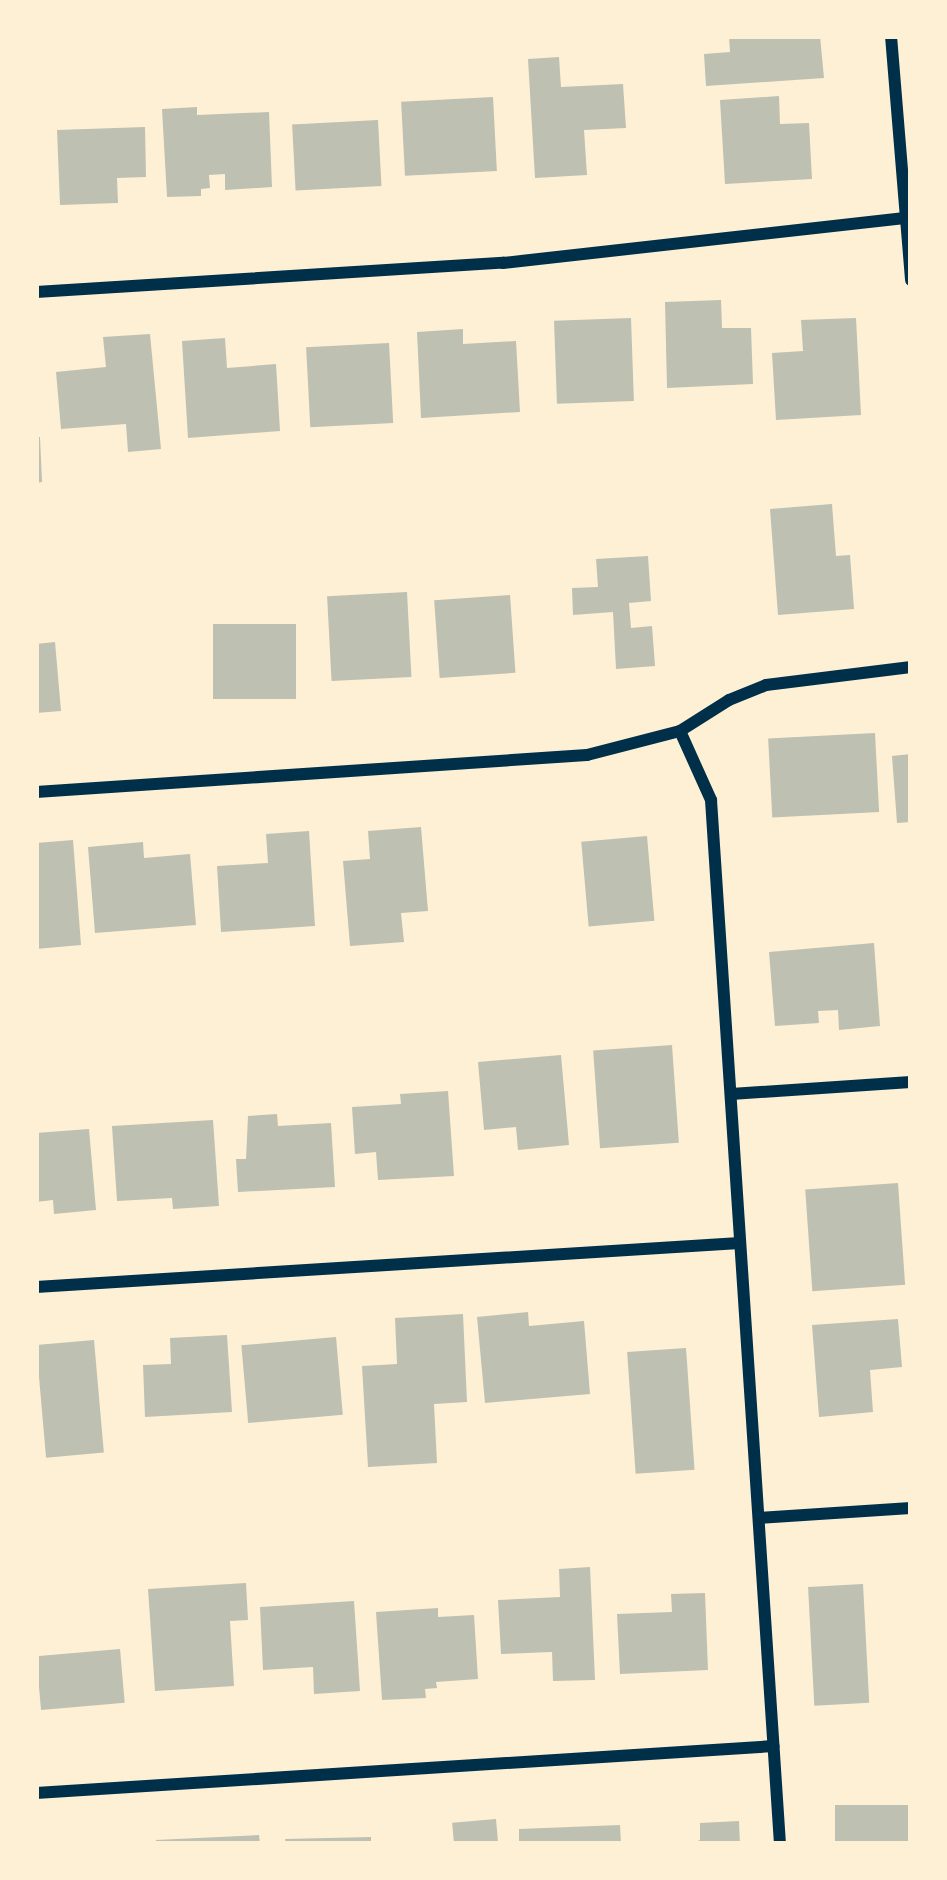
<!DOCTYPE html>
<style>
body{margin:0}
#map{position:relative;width:947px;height:1880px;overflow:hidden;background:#fdf0d5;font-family:Helvetica,sans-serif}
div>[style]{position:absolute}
.building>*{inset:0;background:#bec0b2;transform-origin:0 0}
.minor>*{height:12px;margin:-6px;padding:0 6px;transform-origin:6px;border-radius:6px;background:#003049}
span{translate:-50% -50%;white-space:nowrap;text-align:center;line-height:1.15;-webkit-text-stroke:9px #fdf0d5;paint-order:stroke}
.frame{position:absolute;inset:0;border:39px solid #fdf0d5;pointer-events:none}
</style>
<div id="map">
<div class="building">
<i style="clip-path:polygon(729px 36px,820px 36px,824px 78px,706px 86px,704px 54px,730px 52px)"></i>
<i style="clip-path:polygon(559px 57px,561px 87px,623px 84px,626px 128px,584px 130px,587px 175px,535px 178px,528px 59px)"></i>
<i style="clip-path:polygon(779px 96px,780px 124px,809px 123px,812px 179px,725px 184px,720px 100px)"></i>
<i style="left:493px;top:97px;width:74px;height:92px;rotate:87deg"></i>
<i style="clip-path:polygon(197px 107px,197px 115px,269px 112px,272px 187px,225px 190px,225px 174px,209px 175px,210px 188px,201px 189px,201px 196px,167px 197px,162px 109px)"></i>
<i style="left:378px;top:120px;width:66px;height:86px;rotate:87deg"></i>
<i style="clip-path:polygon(145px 127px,146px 177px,117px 178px,118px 203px,60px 205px,57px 130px)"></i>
<i style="clip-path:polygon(721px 300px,722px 328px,751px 328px,753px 384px,667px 388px,665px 302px)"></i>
<i style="left:631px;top:318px;width:83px;height:77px;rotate:88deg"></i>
<i style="clip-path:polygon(856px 318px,861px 415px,776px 420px,772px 353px,803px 351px,801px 320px)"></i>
<i style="clip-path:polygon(463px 329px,463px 344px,516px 341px,520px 412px,421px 418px,417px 332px)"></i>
<i style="clip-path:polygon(150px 334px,161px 449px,128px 452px,126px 424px,61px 429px,56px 372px,106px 367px,103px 337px)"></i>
<i style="clip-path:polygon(225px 338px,227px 368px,276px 364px,280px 431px,188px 438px,182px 341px)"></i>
<i style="left:389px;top:343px;width:80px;height:83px;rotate:87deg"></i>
<i style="clip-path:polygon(36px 437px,40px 437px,42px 482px,36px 483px)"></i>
<i style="clip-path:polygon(832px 504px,836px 556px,850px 555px,854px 609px,778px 615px,770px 509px)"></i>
<i style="clip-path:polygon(648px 556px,651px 601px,629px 603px,631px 628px,652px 626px,655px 666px,616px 669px,613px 612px,573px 615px,572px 588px,598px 587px,596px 559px)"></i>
<i style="left:407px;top:592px;width:85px;height:80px;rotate:87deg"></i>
<i style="left:510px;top:595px;width:78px;height:76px;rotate:86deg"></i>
<i style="left:296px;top:624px;width:75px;height:83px;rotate:90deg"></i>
<i style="clip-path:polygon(55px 642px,61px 711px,36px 713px,36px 644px)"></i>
<i style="left:875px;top:733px;width:79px;height:107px;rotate:87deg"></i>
<i style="clip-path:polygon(911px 754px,911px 822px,897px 823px,892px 756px)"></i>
<i style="clip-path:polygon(421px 827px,428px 911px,401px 913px,404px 942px,350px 946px,343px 861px,370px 859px,368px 831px)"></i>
<i style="clip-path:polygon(309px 831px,315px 926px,221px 932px,217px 866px,268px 863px,266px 834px)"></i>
<i style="left:647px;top:836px;width:85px;height:66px;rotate:85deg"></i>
<i style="clip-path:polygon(73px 840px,81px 945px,36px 949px,36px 843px)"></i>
<i style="clip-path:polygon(143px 842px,144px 858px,190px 854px,196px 925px,95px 933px,88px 847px)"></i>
<i style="clip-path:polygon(874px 943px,880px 1026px,839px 1030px,838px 1010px,818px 1011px,819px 1023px,775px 1026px,769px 952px)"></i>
<i style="left:672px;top:1045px;width:98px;height:79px;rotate:86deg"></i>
<i style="clip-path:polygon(561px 1055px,569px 1145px,518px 1150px,516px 1127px,484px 1130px,478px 1062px)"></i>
<i style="clip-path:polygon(448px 1091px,454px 1176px,378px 1180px,376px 1152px,355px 1154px,352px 1107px,401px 1104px,400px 1094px)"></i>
<i style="clip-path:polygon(277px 1114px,278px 1126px,331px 1123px,335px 1187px,238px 1192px,236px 1159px,246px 1159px,248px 1116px)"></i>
<i style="clip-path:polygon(213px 1120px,219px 1206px,173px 1209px,172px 1198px,117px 1201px,112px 1126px)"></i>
<i style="clip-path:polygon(89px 1129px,96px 1210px,54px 1214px,53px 1200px,36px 1202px,36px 1133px)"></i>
<i style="left:898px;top:1183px;width:102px;height:93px;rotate:86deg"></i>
<i style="clip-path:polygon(528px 1312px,529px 1326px,584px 1321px,590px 1394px,485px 1403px,477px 1317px)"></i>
<i style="clip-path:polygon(463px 1314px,467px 1402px,434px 1404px,437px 1463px,368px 1467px,362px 1366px,397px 1364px,395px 1318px)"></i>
<i style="clip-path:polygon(898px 1319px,902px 1367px,870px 1370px,873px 1412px,819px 1417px,812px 1325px)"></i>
<i style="clip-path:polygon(227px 1335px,232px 1412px,145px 1417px,143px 1365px,171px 1364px,170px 1338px)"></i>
<i style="left:336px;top:1337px;width:78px;height:95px;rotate:85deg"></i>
<i style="left:94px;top:1340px;width:113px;height:58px;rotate:85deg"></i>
<i style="left:686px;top:1348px;width:122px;height:59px;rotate:86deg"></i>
<i style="clip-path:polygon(590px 1567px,595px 1680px,553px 1681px,552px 1652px,501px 1654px,498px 1600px,560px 1597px,559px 1569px)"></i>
<i style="clip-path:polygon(246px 1583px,248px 1620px,230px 1621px,234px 1686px,155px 1691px,148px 1589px)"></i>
<i style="left:863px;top:1584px;width:119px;height:55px;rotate:87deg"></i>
<i style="clip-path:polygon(705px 1593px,708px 1670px,620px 1674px,617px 1614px,672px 1612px,671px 1594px)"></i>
<i style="clip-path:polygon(354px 1601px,360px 1691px,314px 1694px,313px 1667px,263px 1670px,260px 1607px)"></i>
<i style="clip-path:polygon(438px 1608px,438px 1617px,474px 1615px,478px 1679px,436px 1682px,437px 1688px,425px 1689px,426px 1698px,382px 1700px,376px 1612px)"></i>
<i style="left:120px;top:1649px;width:54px;height:84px;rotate:85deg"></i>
<i style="left:911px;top:1805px;width:39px;height:76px;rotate:90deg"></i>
<i style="left:496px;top:1819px;width:25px;height:44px;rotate:85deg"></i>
<i style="clip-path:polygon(739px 1821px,740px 1844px,691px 1844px,700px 1840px,700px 1823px)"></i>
<i style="clip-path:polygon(620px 1825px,621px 1844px,519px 1844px,519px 1829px)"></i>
<i style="clip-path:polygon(259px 1835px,260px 1844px,156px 1844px,156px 1840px)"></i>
<i style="clip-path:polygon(371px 1837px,371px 1844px,286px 1844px,285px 1839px)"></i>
</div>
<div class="minor">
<i style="left:891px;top:36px;width:245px;rotate:85.3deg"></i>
<i style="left:36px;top:292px;width:468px;rotate:-3.6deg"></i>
<i style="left:503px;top:263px;width:411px;rotate:-6.4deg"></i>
<i style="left:680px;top:731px;width:76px;rotate:65.8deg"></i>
<i style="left:711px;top:800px;width:1046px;rotate:86.22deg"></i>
<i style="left:36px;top:792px;width:552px;rotate:-3.84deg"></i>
<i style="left:587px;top:755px;width:96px;rotate:-14.5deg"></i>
<i style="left:680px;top:731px;width:58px;rotate:-32.3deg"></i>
<i style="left:729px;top:700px;width:40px;rotate:-22deg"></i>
<i style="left:766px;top:685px;width:146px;rotate:-7.1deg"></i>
<i style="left:731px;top:1094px;width:180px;rotate:-3.8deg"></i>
<i style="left:36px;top:1287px;width:705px;rotate:-3.58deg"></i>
<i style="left:759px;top:1518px;width:152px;rotate:-3.8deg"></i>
<i style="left:36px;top:1793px;width:739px;rotate:-3.64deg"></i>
</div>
<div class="frame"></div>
</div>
